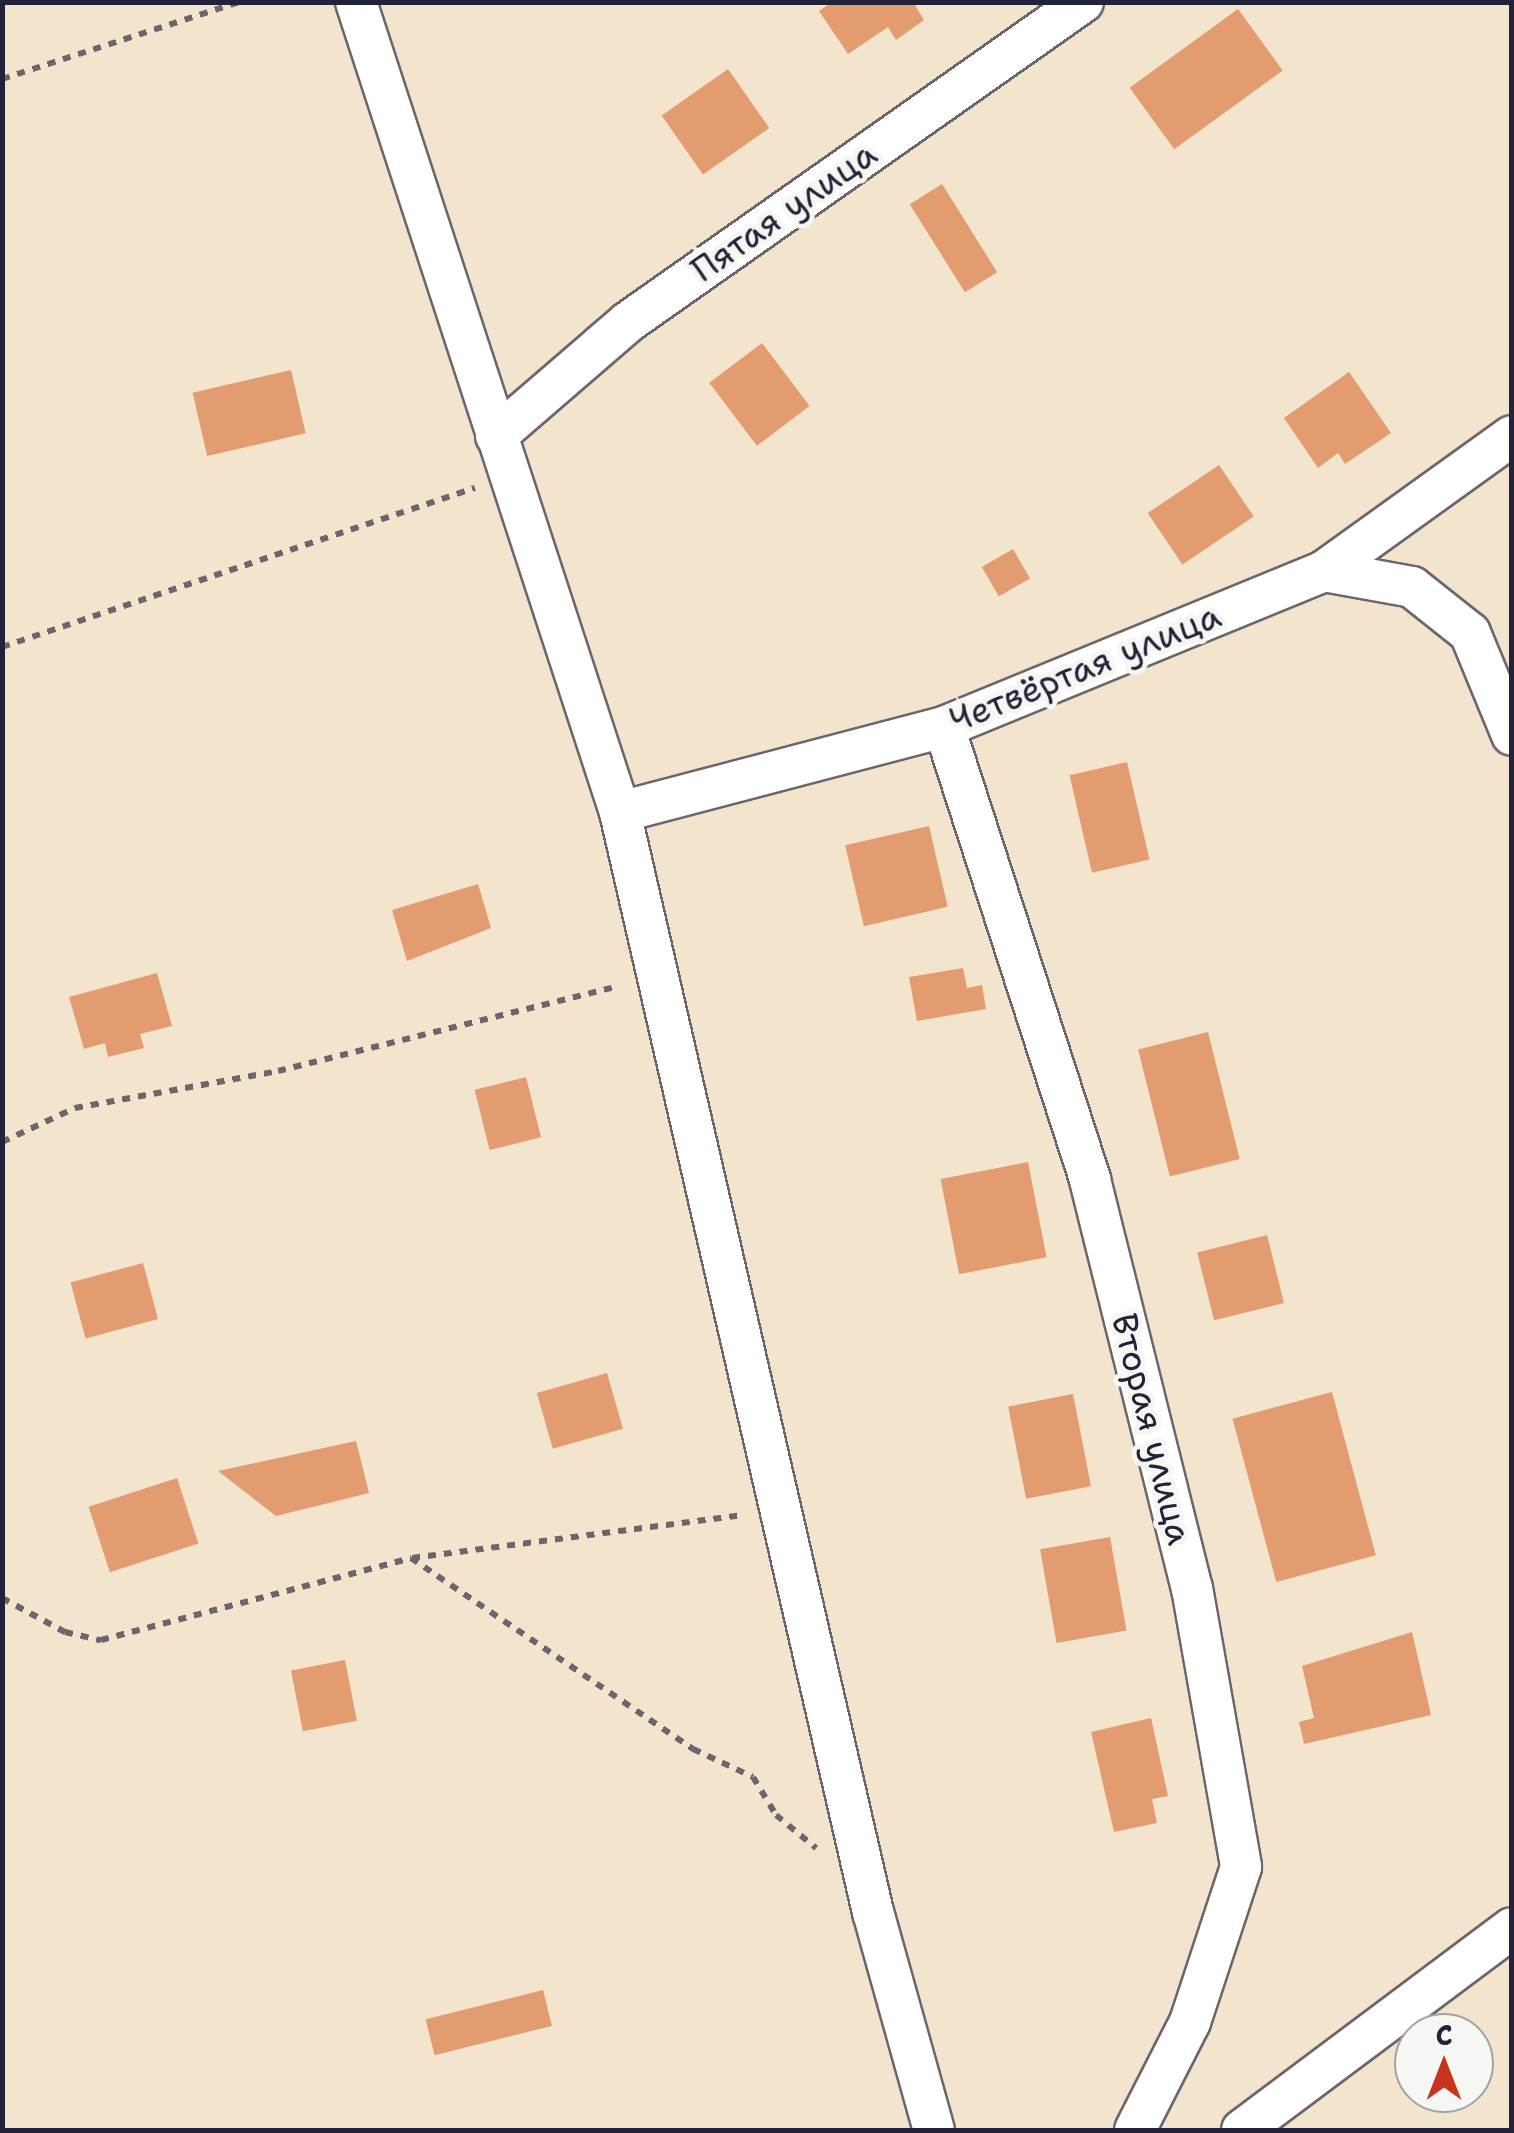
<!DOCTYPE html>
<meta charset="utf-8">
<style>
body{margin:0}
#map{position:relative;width:1514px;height:2133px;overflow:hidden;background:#f2e4cd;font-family:"Shantell Sans",sans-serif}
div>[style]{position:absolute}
.building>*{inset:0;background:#e39c70;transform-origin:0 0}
.path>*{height:6px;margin-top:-3px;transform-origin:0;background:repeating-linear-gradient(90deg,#6b666e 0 8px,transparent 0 16px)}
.roads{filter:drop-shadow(2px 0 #6b666e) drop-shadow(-2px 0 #6b666e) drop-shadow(0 2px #6b666e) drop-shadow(0 -2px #6b666e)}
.street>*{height:40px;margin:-20px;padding:0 20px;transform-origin:20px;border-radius:20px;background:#fff}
span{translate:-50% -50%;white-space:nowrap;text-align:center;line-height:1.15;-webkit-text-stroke:10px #f6f6f2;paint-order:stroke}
.street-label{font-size:35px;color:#22223b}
.frame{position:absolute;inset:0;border:5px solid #22223b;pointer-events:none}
.north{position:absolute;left:1394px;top:2013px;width:100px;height:100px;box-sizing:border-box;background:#f6f6f2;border:2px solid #a1a1a9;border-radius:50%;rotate:0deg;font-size:28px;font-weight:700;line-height:40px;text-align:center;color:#22223b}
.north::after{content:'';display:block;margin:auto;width:35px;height:45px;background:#c8321e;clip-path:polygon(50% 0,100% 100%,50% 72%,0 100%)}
</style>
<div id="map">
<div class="building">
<i style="clip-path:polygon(832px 2px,913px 2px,924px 20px,896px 40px,888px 27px,848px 54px,819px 11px)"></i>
<i style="left:1238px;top:9px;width:76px;height:134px;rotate:54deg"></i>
<i style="left:728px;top:69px;width:72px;height:81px;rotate:55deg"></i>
<i style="left:942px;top:184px;width:104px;height:38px;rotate:58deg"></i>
<i style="left:762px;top:343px;width:79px;height:66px;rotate:53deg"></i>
<i style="left:291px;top:370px;width:65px;height:101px;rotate:77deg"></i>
<i style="clip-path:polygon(1349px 372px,1391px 433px,1345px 464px,1338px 453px,1318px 468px,1284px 418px)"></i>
<i style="left:1219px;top:465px;width:62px;height:86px;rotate:56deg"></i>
<i style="left:1013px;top:549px;width:34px;height:36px;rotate:60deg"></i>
<i style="left:1127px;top:762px;width:100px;height:59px;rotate:77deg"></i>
<i style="left:929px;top:826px;width:83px;height:86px;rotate:77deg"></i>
<i style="clip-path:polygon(478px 884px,491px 928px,407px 961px,392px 910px)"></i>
<i style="clip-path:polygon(963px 968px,967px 988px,982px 985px,986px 1009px,917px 1021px,909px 977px)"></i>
<i style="clip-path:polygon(157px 973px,172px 1026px,140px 1034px,144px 1048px,108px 1057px,105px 1043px,84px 1049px,69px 997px)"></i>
<i style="left:1208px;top:1032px;width:131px;height:72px;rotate:76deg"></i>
<i style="left:526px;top:1077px;width:62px;height:53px;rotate:76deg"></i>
<i style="left:1028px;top:1162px;width:97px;height:89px;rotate:79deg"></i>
<i style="left:1267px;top:1235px;width:70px;height:72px;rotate:76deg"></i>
<i style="left:143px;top:1263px;width:58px;height:75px;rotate:75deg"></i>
<i style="left:607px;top:1373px;width:58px;height:73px;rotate:74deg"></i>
<i style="left:1332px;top:1392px;width:169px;height:103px;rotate:75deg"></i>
<i style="left:1073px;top:1394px;width:94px;height:66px;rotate:79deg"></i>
<i style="clip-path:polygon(356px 1441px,369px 1493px,276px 1516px,218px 1471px)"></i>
<i style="left:177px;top:1478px;width:69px;height:93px;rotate:72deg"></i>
<i style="left:1110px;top:1537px;width:95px;height:71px;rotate:80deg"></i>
<i style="clip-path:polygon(1412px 1632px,1431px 1715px,1304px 1744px,1299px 1722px,1314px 1718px,1302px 1666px)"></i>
<i style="left:345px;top:1660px;width:62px;height:55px;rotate:79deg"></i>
<i style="clip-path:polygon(1151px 1718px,1168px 1796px,1152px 1799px,1157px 1823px,1114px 1832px,1091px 1732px)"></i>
<i style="left:543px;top:1990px;width:37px;height:121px;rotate:76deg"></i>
</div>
<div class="path">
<i style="left:2px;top:79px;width:249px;rotate:-18deg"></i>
<i style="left:2px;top:647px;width:499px;rotate:-18.6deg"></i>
<i style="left:2px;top:1142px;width:81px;rotate:-25deg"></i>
<i style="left:75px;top:1108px;width:206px;rotate:-10.3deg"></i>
<i style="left:278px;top:1071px;width:350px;rotate:-14deg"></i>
<i style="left:412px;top:1558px;width:332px;rotate:-7.4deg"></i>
<i style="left:2px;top:1598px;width:72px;rotate:28.4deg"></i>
<i style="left:65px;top:1632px;width:37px;rotate:13deg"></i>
<i style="left:101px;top:1640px;width:321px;rotate:-14.8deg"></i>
<i style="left:411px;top:1558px;width:341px;rotate:34.1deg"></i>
<i style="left:693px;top:1749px;width:66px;rotate:25deg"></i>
<i style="left:753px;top:1777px;width:44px;rotate:58.8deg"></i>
<i style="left:776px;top:1815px;width:52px;rotate:39.5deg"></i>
</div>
<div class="roads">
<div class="street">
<i style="left:356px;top:2px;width:852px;rotate:71.95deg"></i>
<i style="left:620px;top:812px;width:1129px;rotate:77.05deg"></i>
<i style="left:873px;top:1912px;width:226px;rotate:74.4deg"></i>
<i style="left:496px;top:436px;width:174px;rotate:-40.8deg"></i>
<i style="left:628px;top:322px;width:556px;rotate:-35.12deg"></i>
<i style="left:1324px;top:571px;width:89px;rotate:10.3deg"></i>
<i style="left:1412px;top:587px;width:74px;rotate:38.4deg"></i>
<i style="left:1470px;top:633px;width:110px;rotate:67.6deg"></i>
<i style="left:944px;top:727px;width:476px;rotate:72.1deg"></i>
<i style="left:1090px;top:1180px;width:421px;rotate:76deg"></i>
<i style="left:1192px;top:1588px;width:283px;rotate:80deg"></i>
<i style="left:1241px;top:1867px;width:163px;rotate:108.2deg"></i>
<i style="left:1190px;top:2022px;width:121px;rotate:117deg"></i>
<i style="left:620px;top:812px;width:335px;rotate:-14.7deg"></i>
<i style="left:944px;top:727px;width:411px;rotate:-22.3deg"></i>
<i style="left:1324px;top:571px;width:231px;rotate:-35.7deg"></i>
<i style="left:1242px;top:2130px;width:337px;rotate:-36.8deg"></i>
</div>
</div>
<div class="street-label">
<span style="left:784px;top:212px;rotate:-35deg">Пятая улица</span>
<span style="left:1085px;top:668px;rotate:-22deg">Четвёртая улица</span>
<span style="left:1152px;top:1429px;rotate:76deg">Вторая улица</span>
</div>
<div class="frame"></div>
<div class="north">С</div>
</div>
